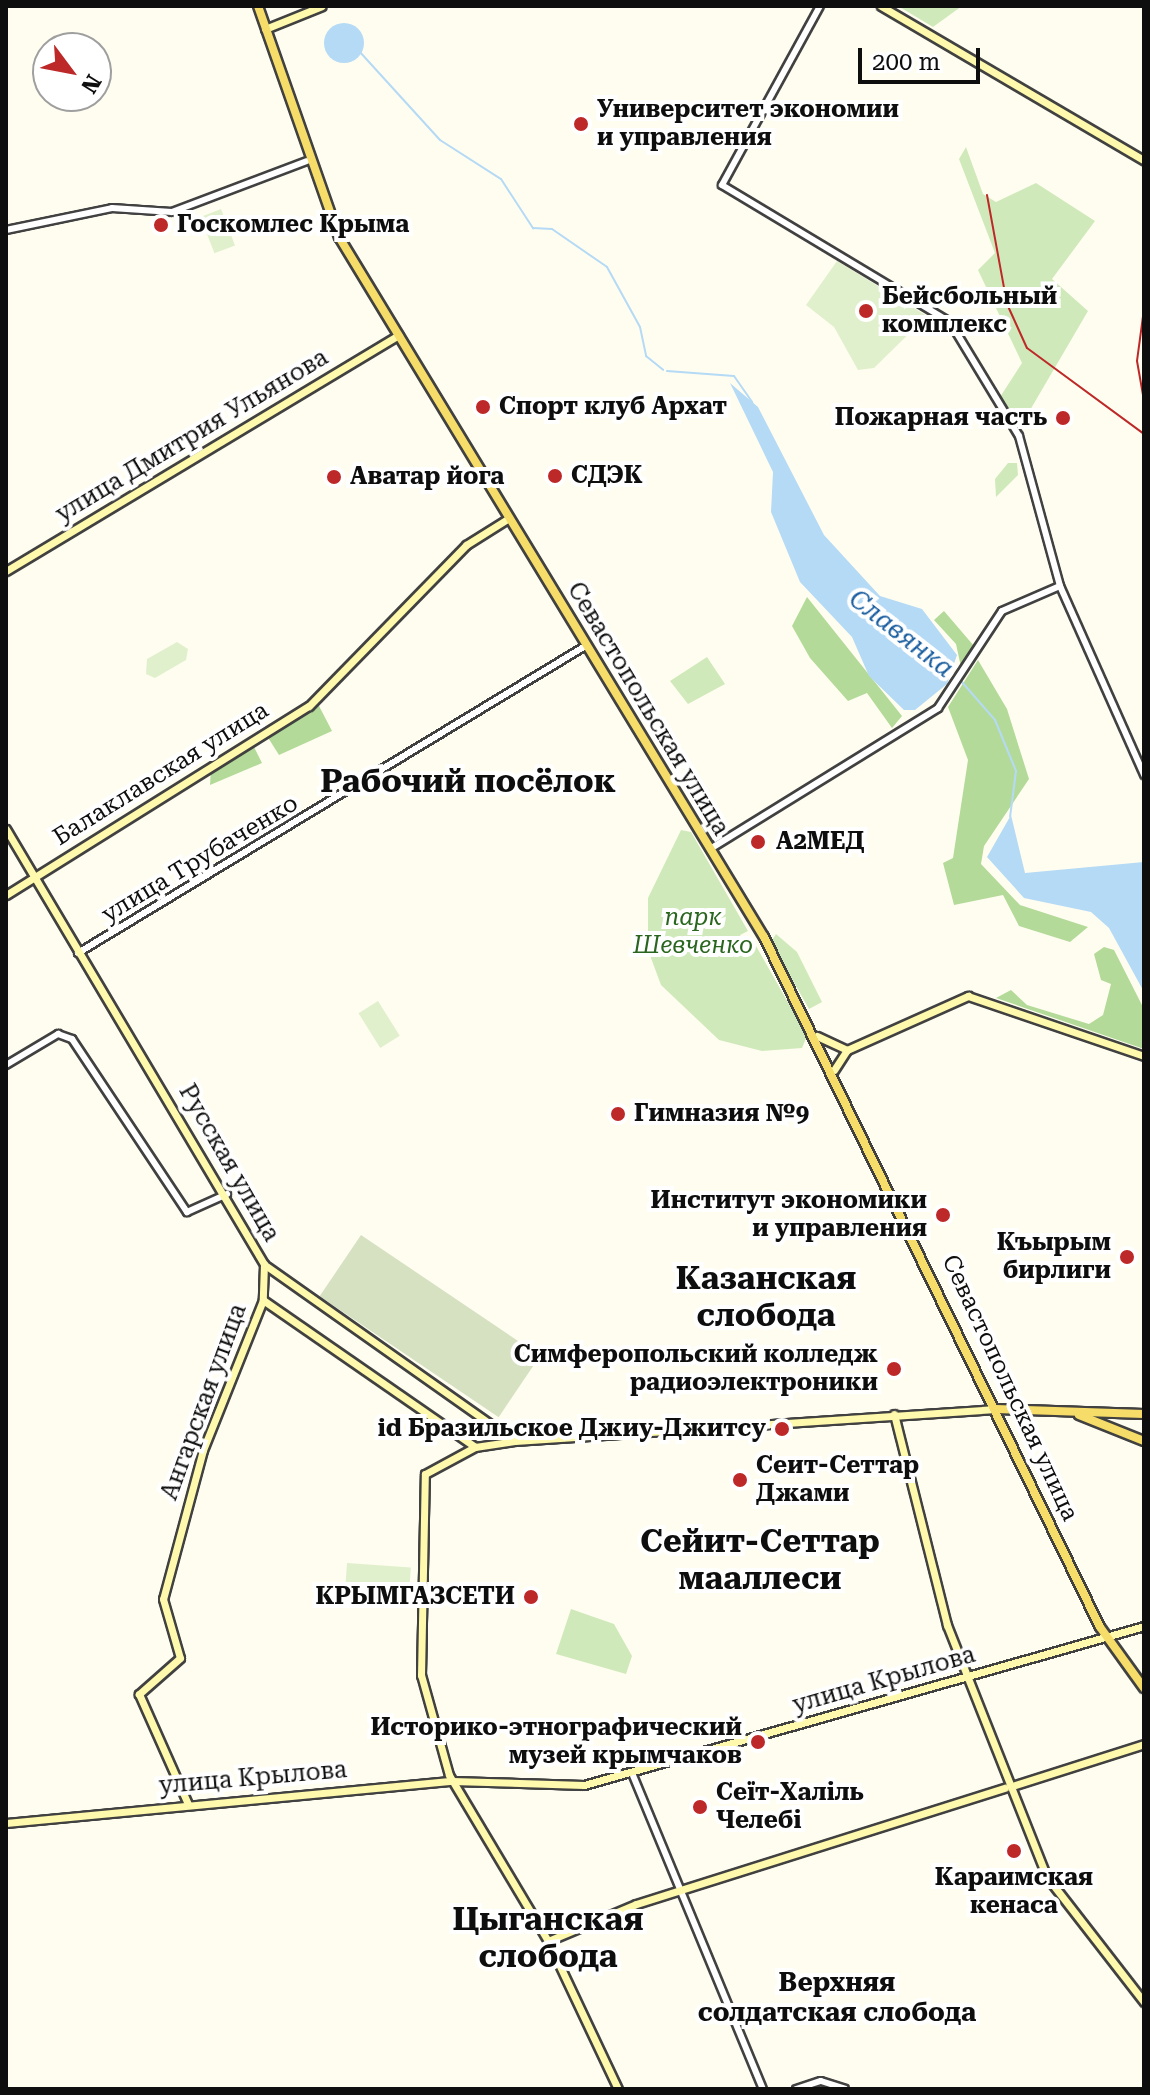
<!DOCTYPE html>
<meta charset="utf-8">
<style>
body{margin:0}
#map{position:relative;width:1150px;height:2095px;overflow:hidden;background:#fffdf0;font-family:"Roboto Serif",serif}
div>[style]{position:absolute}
.green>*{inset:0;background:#d0e9ba}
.forest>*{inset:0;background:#b3da99}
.cemetery>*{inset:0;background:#d5e1c1;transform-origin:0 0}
.pitch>*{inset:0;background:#e1f0cc;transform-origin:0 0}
.water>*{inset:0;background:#b5daf5}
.round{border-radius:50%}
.stream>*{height:2px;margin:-1px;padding:0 1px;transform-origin:1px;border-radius:1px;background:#b5daf5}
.roads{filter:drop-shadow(2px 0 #414141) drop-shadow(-2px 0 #414141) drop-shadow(0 2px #414141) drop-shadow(0 -2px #414141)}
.tertiary>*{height:6px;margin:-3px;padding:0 3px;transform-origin:3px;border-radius:3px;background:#fff}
.secondary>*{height:7px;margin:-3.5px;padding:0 3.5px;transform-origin:3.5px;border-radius:3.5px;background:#fef9ac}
.primary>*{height:8px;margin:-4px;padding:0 4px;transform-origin:4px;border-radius:4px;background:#f6dc68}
.rail>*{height:2px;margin:-1px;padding:0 1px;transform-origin:1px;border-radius:1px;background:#bd2928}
.dots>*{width:22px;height:22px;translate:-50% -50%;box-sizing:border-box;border:4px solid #fff;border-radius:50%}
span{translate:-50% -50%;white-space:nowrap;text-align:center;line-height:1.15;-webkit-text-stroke:8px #fff;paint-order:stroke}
.poi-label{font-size:24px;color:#0e0e0e;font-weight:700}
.left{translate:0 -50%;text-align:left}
.right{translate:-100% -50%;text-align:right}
.street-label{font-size:24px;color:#0e0e0e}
.park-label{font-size:24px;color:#2a661f;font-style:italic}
.water-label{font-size:26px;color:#195d9f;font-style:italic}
.neighbourhood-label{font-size:26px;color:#0e0e0e;font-weight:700}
.district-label{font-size:32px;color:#0e0e0e;font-weight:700}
.frame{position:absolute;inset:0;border:8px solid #0e0e0e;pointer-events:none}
.north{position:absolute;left:32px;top:32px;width:80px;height:80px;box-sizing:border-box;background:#fff;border:2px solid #9f9f9f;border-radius:50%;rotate:122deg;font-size:22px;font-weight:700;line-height:32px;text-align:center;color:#0e0e0e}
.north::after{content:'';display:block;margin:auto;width:28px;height:36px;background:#bd2928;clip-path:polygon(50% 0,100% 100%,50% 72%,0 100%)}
.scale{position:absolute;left:858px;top:48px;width:122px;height:36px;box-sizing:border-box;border:4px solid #0e0e0e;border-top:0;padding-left:10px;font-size:24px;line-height:28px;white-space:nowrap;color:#0e0e0e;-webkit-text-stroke:6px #fff;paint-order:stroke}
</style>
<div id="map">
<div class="green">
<i style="clip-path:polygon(898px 6px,962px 6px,933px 27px)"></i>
<i style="clip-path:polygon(966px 147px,983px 194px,996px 202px,1036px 183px,1095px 221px,1052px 279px,1088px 311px,1019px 429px,1000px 397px,1022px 363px,978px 270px,995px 253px,959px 159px)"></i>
<i style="clip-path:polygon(1008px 463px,1017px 463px,1018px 475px,996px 497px,995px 479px)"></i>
<i style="clip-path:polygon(707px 657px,725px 684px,688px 704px,670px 681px)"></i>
<i style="clip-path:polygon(681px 830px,691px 832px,748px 931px,740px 935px,748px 950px,756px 946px,807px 1036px,802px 1048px,762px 1051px,719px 1040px,661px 985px,648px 950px,648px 898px)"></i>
<i style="clip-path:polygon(776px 934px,797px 952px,822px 1002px,809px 1009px,771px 942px)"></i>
<i style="clip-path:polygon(571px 1609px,614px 1624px,632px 1656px,626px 1674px,556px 1654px)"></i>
</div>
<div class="forest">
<i style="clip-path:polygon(807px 597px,902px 716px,892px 728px,867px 693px,848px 701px,810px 658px,792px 626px)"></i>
<i style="clip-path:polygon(944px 611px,974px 646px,961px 667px,956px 644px,934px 620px)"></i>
<i style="clip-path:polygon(978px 660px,1007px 709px,1029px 779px,984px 846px,981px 864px,1020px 905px,1088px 927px,1070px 942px,1019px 926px,1003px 895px,954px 905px,943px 863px,953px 858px,968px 760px,948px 707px)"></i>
<i style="clip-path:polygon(318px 704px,332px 731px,279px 755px,267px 736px)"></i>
<i style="clip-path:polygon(252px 743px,262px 763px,210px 785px,211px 770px)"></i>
<i style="clip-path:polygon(1104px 947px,1114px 950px,1144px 1009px,1144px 1049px,996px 998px,1011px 990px,1027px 1005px,1089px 1024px,1103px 1015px,1111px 984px,1101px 980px,1094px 954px)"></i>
</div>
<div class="cemetery">
<i style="left:361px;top:1235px;width:216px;height:74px;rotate:34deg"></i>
</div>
<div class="pitch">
<i style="left:221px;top:209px;width:39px;height:22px;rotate:69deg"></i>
<i style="clip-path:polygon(837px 261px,927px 316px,874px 368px,858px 370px,834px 327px,806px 305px)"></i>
<i style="clip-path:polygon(177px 642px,188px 649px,186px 660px,155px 678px,146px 674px,147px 659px)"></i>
<i style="left:378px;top:1001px;width:41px;height:23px;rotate:58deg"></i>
<i style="left:347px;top:1563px;width:64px;height:19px;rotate:4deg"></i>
</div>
<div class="water">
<i class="round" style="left:324px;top:23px;width:40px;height:40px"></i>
<i style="clip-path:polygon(730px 383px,758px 407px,824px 535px,880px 596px,922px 609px,957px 655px,947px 684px,915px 710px,904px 710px,869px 676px,852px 637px,800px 582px,771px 512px,773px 472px)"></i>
<i style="clip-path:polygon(1011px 815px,1025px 873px,1144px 862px,1144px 992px,1109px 928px,1091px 912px,1024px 898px,987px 857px)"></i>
</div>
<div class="stream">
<i style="left:359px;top:51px;width:120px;rotate:47.7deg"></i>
<i style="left:440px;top:140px;width:72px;rotate:32.6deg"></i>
<i style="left:501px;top:179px;width:59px;rotate:56.9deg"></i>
<i style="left:533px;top:228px;width:19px;rotate:3deg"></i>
<i style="left:552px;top:229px;width:67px;rotate:34.6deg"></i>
<i style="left:607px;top:267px;width:68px;rotate:61.2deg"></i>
<i style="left:640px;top:327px;width:30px;rotate:78deg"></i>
<i style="left:646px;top:356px;width:22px;rotate:39deg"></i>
<i style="left:667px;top:371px;width:67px;rotate:4.3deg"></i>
<i style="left:734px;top:376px;width:32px;rotate:55deg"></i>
<i style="left:961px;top:681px;width:52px;rotate:48.9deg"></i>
<i style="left:995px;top:720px;width:55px;rotate:67.6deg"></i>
<i style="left:1016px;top:771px;width:46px;rotate:97.4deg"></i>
</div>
<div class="roads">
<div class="tertiary">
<i style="left:820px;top:6px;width:204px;rotate:118.7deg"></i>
<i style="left:722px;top:185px;width:266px;rotate:31deg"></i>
<i style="left:950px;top:322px;width:133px;rotate:58.8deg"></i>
<i style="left:1019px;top:436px;width:156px;rotate:74.7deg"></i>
<i style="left:1060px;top:586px;width:207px;rotate:66deg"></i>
<i style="left:6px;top:230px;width:108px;rotate:-11.7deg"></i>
<i style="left:112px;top:208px;width:60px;rotate:3.8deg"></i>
<i style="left:172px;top:212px;width:144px;rotate:-20.7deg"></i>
<i style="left:710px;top:849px;width:268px;rotate:-31.7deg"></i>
<i style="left:938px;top:708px;width:116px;rotate:-56.6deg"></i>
<i style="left:1002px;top:611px;width:63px;rotate:-23.3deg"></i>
<i style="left:78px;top:953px;width:595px;rotate:-31.18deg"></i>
<i style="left:6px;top:1065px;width:61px;rotate:-30.8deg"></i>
<i style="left:58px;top:1034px;width:15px;rotate:20deg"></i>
<i style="left:72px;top:1039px;width:208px;rotate:56.4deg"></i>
<i style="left:187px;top:1212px;width:44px;rotate:-24.2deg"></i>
<i style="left:632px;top:1773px;width:342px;rotate:67.5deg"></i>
<i style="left:796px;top:2089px;width:26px;rotate:-18deg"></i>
<i style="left:821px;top:2081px;width:25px;rotate:18deg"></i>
</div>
<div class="secondary">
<i style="left:881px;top:6px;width:305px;rotate:30.4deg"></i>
<i style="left:265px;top:29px;width:61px;rotate:-22deg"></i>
<i style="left:6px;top:571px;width:458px;rotate:-31deg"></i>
<i style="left:6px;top:829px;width:506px;rotate:59.33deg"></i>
<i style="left:264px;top:1264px;width:36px;rotate:92deg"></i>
<i style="left:263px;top:1300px;width:162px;rotate:111.8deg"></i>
<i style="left:203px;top:1450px;width:154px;rotate:105deg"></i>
<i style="left:163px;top:1599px;width:61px;rotate:73.9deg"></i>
<i style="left:180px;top:1658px;width:55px;rotate:138.7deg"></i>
<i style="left:139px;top:1694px;width:120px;rotate:66deg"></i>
<i style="left:6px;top:895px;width:357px;rotate:-32deg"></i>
<i style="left:309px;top:706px;width:225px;rotate:-45.7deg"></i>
<i style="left:466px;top:545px;width:51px;rotate:-32.1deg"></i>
<i style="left:817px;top:1036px;width:33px;rotate:25deg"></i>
<i style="left:847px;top:1050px;width:133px;rotate:-24.1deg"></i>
<i style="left:968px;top:996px;width:186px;rotate:18.8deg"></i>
<i style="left:834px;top:1070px;width:24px;rotate:-57deg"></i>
<i style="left:265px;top:1265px;width:304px;rotate:35.2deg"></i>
<i style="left:263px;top:1300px;width:258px;rotate:34.7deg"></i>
<i style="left:894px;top:1414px;width:218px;rotate:75.9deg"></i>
<i style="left:947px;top:1625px;width:271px;rotate:68.4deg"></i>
<i style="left:1047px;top:1877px;width:158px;rotate:52.2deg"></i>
<i style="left:1015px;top:1785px;width:135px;rotate:-17.6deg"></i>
<i style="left:6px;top:1823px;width:448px;rotate:-5.4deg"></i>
<i style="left:452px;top:1781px;width:132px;rotate:1.7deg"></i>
<i style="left:584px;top:1785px;width:582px;rotate:-15.85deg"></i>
<i style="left:548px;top:1941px;width:95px;rotate:-22.8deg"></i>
<i style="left:636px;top:1904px;width:387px;rotate:-17.5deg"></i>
<i style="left:618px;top:2089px;width:164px;rotate:-115.3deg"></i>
<i style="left:548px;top:1941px;width:193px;rotate:-120.8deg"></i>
<i style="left:449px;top:1775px;width:104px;rotate:-105.6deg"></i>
<i style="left:421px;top:1675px;width:201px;rotate:-88.9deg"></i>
<i style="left:425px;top:1474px;width:57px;rotate:-28.4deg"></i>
<i style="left:475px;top:1447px;width:40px;rotate:-8.5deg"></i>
<i style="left:515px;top:1441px;width:482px;rotate:-3.8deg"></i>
</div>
<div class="primary">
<i style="left:258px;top:6px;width:245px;rotate:70.7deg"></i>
<i style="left:339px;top:237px;width:819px;rotate:58.74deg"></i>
<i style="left:764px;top:937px;width:767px;rotate:64.04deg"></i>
<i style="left:1100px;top:1627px;width:75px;rotate:54.2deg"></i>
<i style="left:996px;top:1409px;width:148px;rotate:1.9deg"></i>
<i style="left:1079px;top:1415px;width:70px;rotate:21.8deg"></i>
</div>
</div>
<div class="rail">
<i style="left:987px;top:195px;width:111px;rotate:79.6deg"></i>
<i style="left:1007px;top:304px;width:48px;rotate:65.6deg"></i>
<i style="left:1027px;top:348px;width:145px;rotate:36.3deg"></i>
<i style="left:1144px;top:309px;width:52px;rotate:97.7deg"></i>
<i style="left:1137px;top:361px;width:40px;rotate:80deg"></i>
</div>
<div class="dots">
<i style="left:581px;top:124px;background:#bd2928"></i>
<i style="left:161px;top:225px;background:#bd2928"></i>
<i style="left:866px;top:311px;background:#bd2928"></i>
<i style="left:483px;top:407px;background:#bd2928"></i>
<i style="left:1063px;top:418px;background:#bd2928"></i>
<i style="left:555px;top:476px;background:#bd2928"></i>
<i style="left:334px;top:477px;background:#bd2928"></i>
<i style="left:758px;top:842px;background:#bd2928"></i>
<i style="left:618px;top:1114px;background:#bd2928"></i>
<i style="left:943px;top:1215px;background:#bd2928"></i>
<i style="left:1127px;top:1257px;background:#bd2928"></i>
<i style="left:894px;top:1369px;background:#bd2928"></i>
<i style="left:782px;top:1429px;background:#bd2928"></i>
<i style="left:740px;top:1480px;background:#bd2928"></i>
<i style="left:531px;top:1597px;background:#bd2928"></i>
<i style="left:758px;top:1742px;background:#bd2928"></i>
<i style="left:700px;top:1807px;background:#bd2928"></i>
<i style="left:1014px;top:1851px;background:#bd2928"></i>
</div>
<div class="poi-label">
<span class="left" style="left:597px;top:124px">Университет экономии<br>и управления</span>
<span class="left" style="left:177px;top:225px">Госкомлес Крыма</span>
<span class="left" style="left:882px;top:311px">Бейсбольный<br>комплекс</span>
<span class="left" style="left:499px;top:407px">Спорт клуб Архат</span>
<span class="right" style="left:1047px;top:418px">Пожарная часть</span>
<span class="left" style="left:571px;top:476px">СДЭК</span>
<span class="left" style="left:350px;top:477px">Аватар йога</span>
<span class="left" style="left:776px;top:842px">А2МЕД</span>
<span class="left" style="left:634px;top:1114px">Гимназия №9</span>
<span class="right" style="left:927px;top:1215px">Институт экономики<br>и управления</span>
<span class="right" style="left:1111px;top:1257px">Къырым<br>бирлиги</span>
<span class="right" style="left:878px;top:1369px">Симферопольский колледж<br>радиоэлектроники</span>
<span class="right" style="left:766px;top:1429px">id Бразильское Джиу-Джитсу</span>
<span class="left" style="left:756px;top:1480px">Сеит-Сеттар<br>Джами</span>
<span class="right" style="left:515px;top:1597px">КРЫМГАЗСЕТИ</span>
<span class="right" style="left:742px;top:1742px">Историко-этнографический<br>музей крымчаков</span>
<span class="left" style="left:716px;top:1807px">Сеїт-Халіль<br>Челебі</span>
<span style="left:1014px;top:1892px">Караимская<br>кенаса</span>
</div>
<div class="street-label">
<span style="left:192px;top:436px;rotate:-31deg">улица Дмитрия Ульянова</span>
<span style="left:648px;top:709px;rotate:59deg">Севастопольская улица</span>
<span style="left:161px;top:774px;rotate:-32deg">Балаклавская улица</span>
<span style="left:200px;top:859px;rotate:-31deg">улица Трубаченко</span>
<span style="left:229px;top:1163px;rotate:60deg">Русская улица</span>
<span style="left:1010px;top:1388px;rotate:65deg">Севастопольская улица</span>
<span style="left:204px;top:1402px;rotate:-70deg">Ангарская улица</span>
<span style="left:884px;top:1680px;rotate:-16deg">улица Крылова</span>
<span style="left:253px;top:1778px;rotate:-5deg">улица Крылова</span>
</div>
<div class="park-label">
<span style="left:693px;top:932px">парк<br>Шевченко</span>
</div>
<div class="water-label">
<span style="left:901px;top:634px;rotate:38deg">Славянка</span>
</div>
<div class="neighbourhood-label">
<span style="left:837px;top:1998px">Верхняя<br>солдатская слобода</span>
</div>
<div class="district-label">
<span style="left:468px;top:781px">Рабочий посёлок</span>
<span style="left:766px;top:1297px">Казанская<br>слобода</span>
<span style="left:760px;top:1560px">Сейит-Сеттар<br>мааллеси</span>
<span style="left:548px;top:1938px">Цыганская<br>слобода</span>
</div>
<div class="frame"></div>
<div class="north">N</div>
<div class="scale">200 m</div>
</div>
